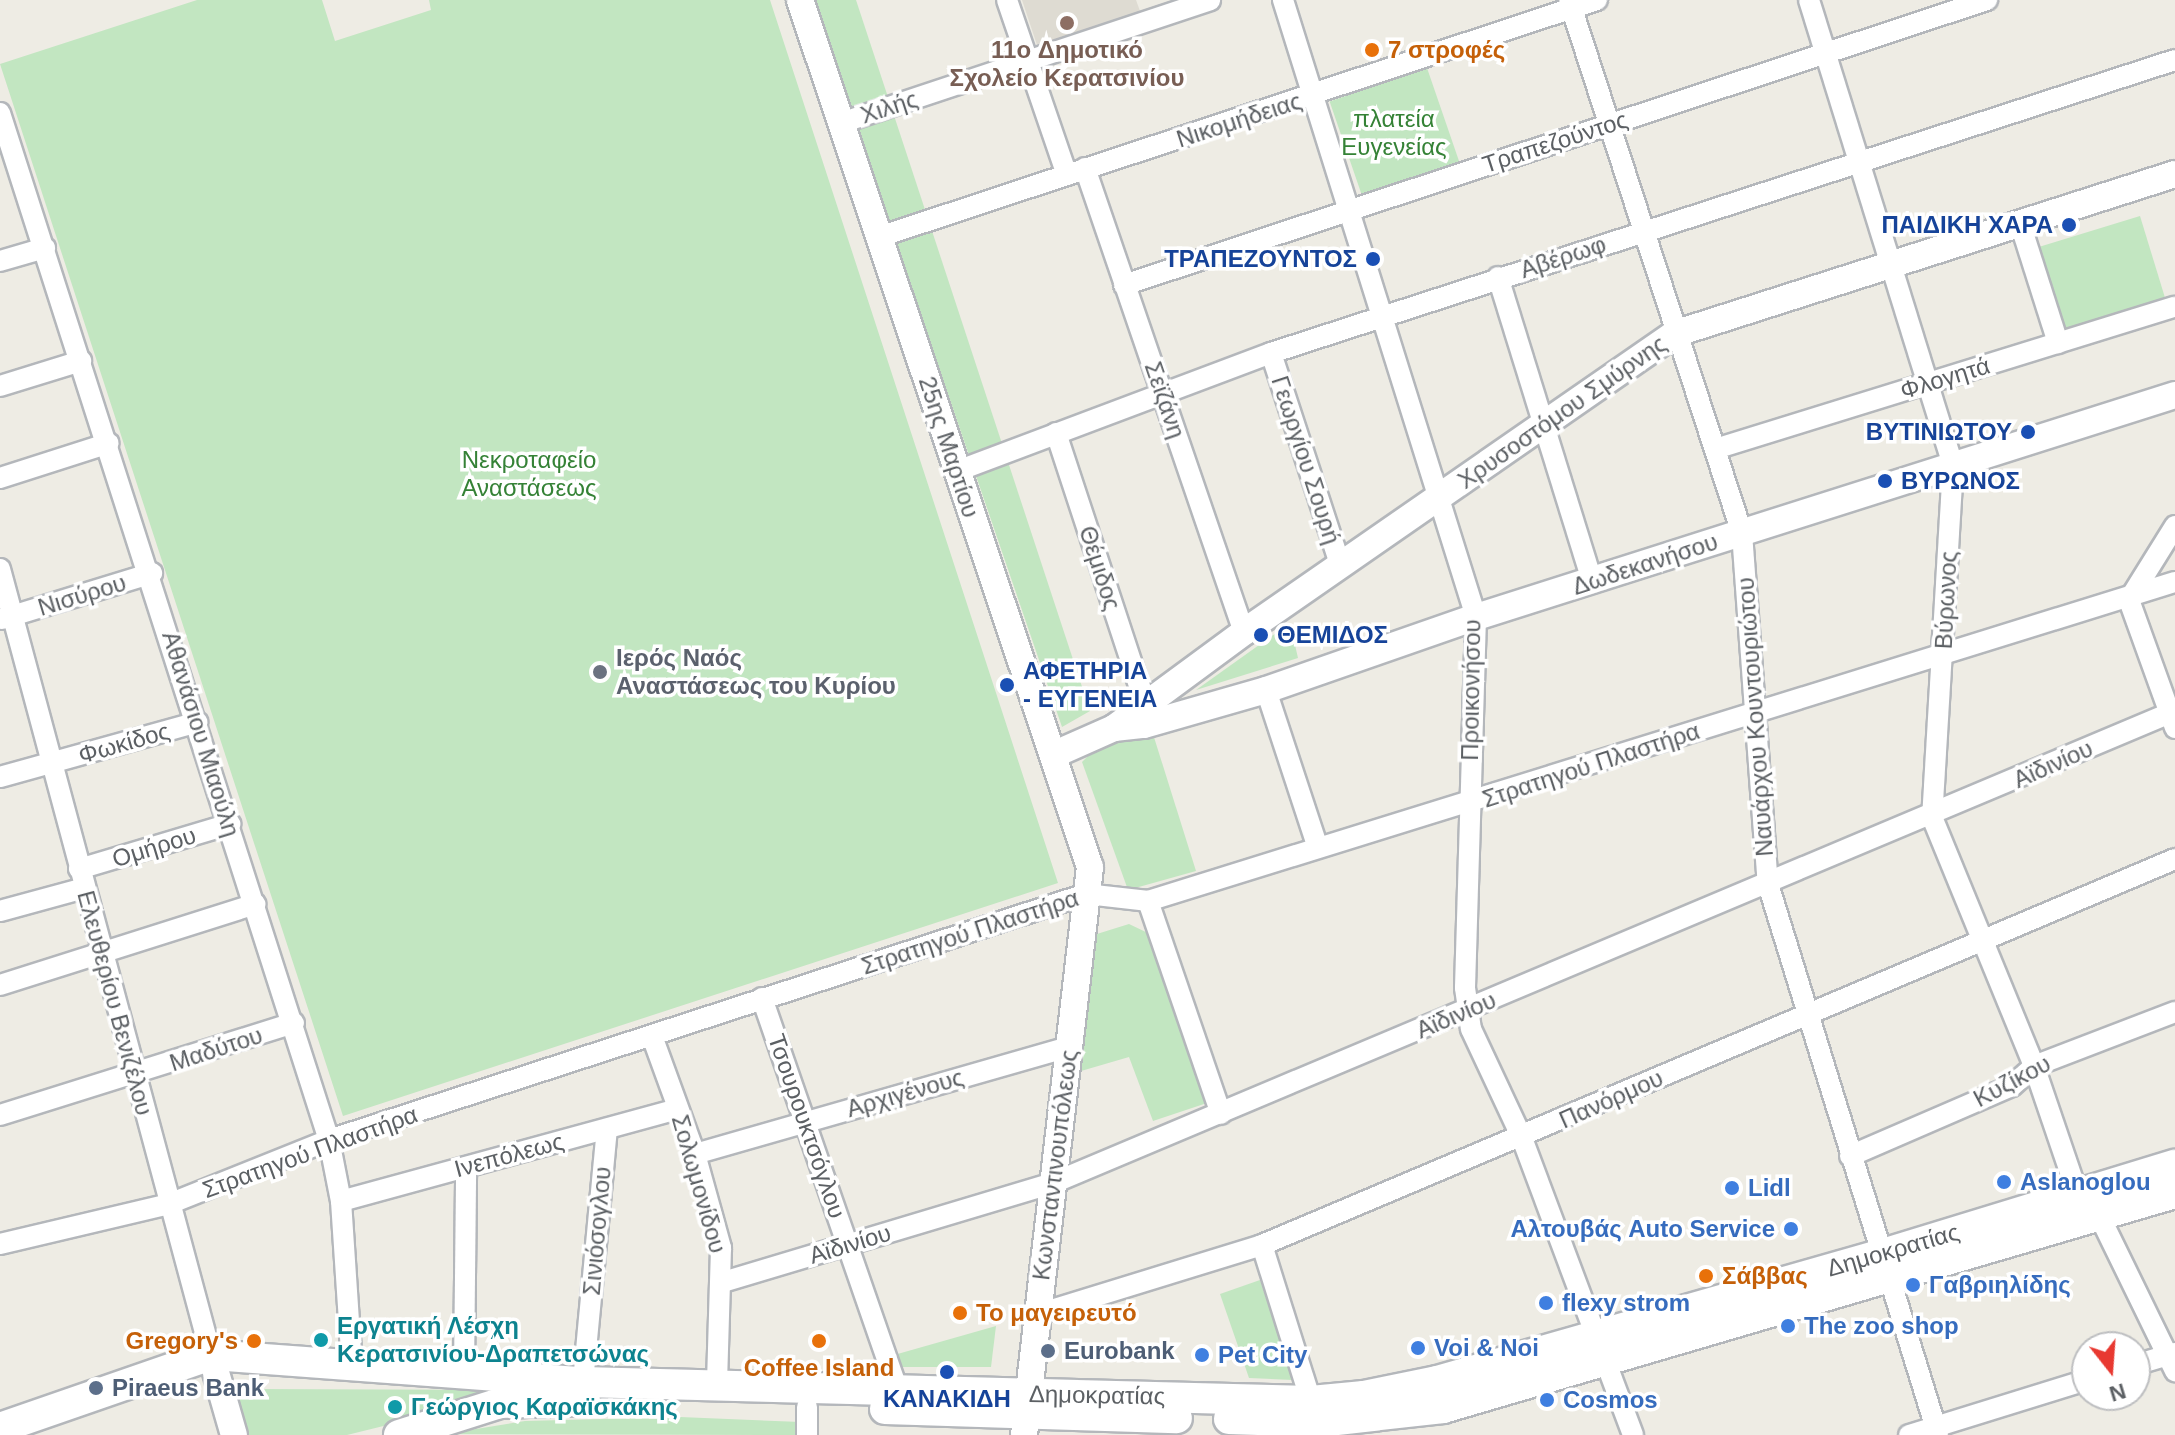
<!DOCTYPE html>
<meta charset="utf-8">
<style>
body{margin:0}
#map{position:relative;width:2175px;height:1435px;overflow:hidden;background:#eeece4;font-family:Arial,sans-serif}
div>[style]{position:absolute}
.education>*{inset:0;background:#dedbd2}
.green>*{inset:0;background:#c2e6c1;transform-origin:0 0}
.roads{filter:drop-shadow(2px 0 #b4b7bb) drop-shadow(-2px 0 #b4b7bb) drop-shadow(0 2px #b4b7bb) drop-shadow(0 -2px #b4b7bb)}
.minor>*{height:20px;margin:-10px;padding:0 10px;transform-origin:10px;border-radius:10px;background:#fff}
.tertiary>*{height:26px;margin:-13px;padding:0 13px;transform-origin:13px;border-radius:13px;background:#fff}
.secondary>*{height:30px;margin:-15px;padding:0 15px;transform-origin:15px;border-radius:15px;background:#fff}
.dots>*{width:22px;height:22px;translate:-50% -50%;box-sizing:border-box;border:4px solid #fff;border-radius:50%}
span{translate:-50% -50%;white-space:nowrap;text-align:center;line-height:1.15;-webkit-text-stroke:7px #fff;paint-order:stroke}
.education-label{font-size:24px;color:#785e54;font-weight:700}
.food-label{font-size:24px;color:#c56008;font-weight:700}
.left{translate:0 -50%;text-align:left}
.right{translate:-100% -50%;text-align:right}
.street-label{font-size:24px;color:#5c6064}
.park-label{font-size:24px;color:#358236}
.transit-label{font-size:24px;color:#164399;font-weight:700}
.worship-label{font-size:24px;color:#5b616d;font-weight:700}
.shop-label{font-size:24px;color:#366cbe;font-weight:700}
.culture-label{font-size:24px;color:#0d838f;font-weight:700}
.service-label{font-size:24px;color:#4e5e75;font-weight:700}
.north{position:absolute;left:2071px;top:1331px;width:80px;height:80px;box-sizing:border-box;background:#fff;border:2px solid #bebfc1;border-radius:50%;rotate:163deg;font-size:22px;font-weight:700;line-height:32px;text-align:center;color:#5c6064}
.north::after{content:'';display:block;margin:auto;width:28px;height:36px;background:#e83931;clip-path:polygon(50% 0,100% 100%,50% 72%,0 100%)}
</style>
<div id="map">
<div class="education">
<i style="clip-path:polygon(1022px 0,1136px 0,1140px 11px,1037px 45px)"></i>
</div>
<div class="green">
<i style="clip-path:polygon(197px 0,322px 0,335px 41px,431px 10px,429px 0,770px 0,1058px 883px,343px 1116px,0 64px)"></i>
<i style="clip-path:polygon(813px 0,856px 0,1090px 711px,1062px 727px)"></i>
<i style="left:1427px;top:68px;width:103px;height:103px;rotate:71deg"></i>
<i style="left:2140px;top:216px;width:91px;height:111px;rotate:73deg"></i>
<i style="clip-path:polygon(1290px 623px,1298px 658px,1196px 690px)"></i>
<i style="clip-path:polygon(1153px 734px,1196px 871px,1128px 890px,1082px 762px,1096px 748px)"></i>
<i style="clip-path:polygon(1129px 924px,1150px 934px,1207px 1103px,1153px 1121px,1129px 1057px,1064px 1076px,1084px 938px)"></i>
<i style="clip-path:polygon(1260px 1280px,1293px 1380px,1249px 1378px,1220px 1294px)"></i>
<i style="clip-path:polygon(996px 1326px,991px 1367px,899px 1367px,894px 1355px)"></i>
<i style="clip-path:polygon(230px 1389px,529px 1390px,347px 1435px,242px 1435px)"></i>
<i style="clip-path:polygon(680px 1417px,801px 1422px,800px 1435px,445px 1434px,525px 1421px)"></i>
</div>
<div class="roads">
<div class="minor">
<i style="left:1007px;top:0;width:185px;rotate:71.1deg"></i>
<i style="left:1283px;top:0;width:646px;rotate:72.63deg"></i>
<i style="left:1476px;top:617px;width:371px;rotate:91.7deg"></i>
<i style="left:1465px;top:988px;width:41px;rotate:81.7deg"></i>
<i style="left:1471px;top:1029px;width:120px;rotate:64.9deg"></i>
<i style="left:1522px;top:1138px;width:317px;rotate:69.5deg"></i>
<i style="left:1569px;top:0;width:560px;rotate:72.02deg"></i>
<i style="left:1742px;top:533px;width:352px;rotate:85.8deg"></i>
<i style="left:1768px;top:884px;width:577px;rotate:72.85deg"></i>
<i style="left:1809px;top:0;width:488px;rotate:72.8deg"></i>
<i style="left:1953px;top:466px;width:352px;rotate:93.4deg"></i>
<i style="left:1932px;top:817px;width:269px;rotate:67.7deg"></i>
<i style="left:2034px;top:1066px;width:136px;rotate:71.2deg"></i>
<i style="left:0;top:113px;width:1078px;rotate:72.24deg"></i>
<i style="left:329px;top:1140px;width:62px;rotate:78.9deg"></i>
<i style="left:341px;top:1201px;width:164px;rotate:86.2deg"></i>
<i style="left:841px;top:123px;width:389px;rotate:-18.4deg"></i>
<i style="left:1085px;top:168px;width:490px;rotate:71.1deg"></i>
<i style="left:2020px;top:223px;width:126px;rotate:72.4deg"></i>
<i style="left:879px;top:237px;width:756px;rotate:-18.27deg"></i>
<i style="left:0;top:261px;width:47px;rotate:-16.1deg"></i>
<i style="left:1498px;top:277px;width:317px;rotate:72.8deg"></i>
<i style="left:1124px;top:285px;width:909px;rotate:-18.28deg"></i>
<i style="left:1271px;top:353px;width:225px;rotate:71.9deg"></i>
<i style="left:0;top:386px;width:85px;rotate:-17.2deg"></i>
<i style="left:1056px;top:433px;width:284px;rotate:71.8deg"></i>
<i style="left:1715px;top:449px;width:481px;rotate:-17.2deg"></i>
<i style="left:957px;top:471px;width:335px;rotate:-20.6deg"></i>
<i style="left:1271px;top:353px;width:950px;rotate:-17.96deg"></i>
<i style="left:0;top:478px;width:114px;rotate:-17.8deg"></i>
<i style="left:2175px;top:526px;width:87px;rotate:121.9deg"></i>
<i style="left:2129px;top:600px;width:136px;rotate:70.2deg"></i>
<i style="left:0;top:569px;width:814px;rotate:74.97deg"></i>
<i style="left:2px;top:619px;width:157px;rotate:-17deg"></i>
<i style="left:1266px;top:690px;width:166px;rotate:71.8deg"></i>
<i style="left:0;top:777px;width:205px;rotate:-15.5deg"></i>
<i style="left:79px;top:869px;width:158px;rotate:-16.6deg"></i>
<i style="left:1148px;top:901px;width:225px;rotate:71.1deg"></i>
<i style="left:0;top:911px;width:87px;rotate:-15.3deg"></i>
<i style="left:0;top:985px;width:268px;rotate:-17.6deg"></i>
<i style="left:762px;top:998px;width:415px;rotate:70.9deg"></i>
<i style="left:652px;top:1036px;width:126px;rotate:70deg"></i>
<i style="left:695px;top:1154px;width:98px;rotate:74.5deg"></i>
<i style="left:721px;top:1248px;width:137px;rotate:91.7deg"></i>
<i style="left:0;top:1115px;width:308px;rotate:-17.4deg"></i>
<i style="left:695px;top:1154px;width:389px;rotate:-16deg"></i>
<i style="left:1850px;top:1156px;width:176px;rotate:-23.4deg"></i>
<i style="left:2012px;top:1086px;width:30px;rotate:-42deg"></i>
<i style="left:2034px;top:1066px;width:151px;rotate:-21deg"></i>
<i style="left:341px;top:1201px;width:348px;rotate:-15.3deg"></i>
<i style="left:2099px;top:1215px;width:174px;rotate:64deg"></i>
<i style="left:0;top:1244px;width:174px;rotate:-13.3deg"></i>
<i style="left:169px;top:1204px;width:172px;rotate:-21.8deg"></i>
<i style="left:329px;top:1140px;width:796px;rotate:-18deg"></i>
<i style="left:1086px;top:894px;width:62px;rotate:6.4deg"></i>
<i style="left:1148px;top:901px;width:1075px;rotate:-17.26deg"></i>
<i style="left:1262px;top:1245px;width:164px;rotate:72.6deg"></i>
<i style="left:723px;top:1282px;width:345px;rotate:-16.7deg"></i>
<i style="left:1053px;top:1183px;width:1217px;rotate:-22.82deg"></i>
<i style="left:1038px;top:1314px;width:234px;rotate:-17.1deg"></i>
<i style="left:1262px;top:1245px;width:991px;rotate:-22.92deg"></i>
<i style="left:2135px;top:1365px;width:42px;rotate:-16.7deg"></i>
<i style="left:464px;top:1373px;width:206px;rotate:-89.4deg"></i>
<i style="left:583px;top:1382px;width:254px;rotate:-84.6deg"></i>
<i style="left:807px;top:1435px;width:28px;rotate:-90deg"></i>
<i style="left:1909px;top:1435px;width:186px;rotate:-17.2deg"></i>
</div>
<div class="tertiary">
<i style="left:800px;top:0;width:914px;rotate:71.51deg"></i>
<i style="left:1090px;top:867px;width:572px;rotate:96.63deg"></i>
<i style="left:1114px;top:728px;width:30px;rotate:-6deg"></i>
<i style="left:1144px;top:725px;width:127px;rotate:-16deg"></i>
<i style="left:1266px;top:690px;width:222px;rotate:-19.2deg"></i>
<i style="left:1476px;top:617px;width:733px;rotate:-17.62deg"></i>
<i style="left:1053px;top:755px;width:67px;rotate:-23.9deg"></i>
<i style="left:1114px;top:728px;width:162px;rotate:-36.4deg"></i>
<i style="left:1244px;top:632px;width:523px;rotate:-34.72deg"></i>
<i style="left:1674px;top:334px;width:526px;rotate:-17.71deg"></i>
<i style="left:211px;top:1355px;width:83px;rotate:74deg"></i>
</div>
<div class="secondary">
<i style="left:885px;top:1409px;width:292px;rotate:1.8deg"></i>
<i style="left:1229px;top:1419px;width:90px;rotate:1.9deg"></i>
<i style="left:1319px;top:1422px;width:125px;rotate:-6.4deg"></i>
<i style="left:1443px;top:1408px;width:763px;rotate:-16.37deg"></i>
<i style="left:0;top:1428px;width:223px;rotate:-19.1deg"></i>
<i style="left:211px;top:1355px;width:373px;rotate:4.2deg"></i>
<i style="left:583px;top:1382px;width:728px;rotate:1.5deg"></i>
<i style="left:1311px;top:1401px;width:53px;rotate:-5.4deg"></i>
<i style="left:1364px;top:1396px;width:75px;rotate:-11.6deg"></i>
<i style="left:1437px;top:1381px;width:464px;rotate:-15.9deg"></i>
<i style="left:1883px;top:1254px;width:305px;rotate:-17deg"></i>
<i style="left:399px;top:1435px;width:106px;rotate:-17.6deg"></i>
<i style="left:500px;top:1403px;width:85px;rotate:-2deg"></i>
</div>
</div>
<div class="dots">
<i style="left:1067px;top:23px;background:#8d6e63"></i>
<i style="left:1372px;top:50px;background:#e8710a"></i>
<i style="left:2069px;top:225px;background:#1a4fb4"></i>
<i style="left:1373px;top:259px;background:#1a4fb4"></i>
<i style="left:2028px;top:432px;background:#1a4fb4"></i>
<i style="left:1885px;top:481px;background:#1a4fb4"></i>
<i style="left:1261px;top:635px;background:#1a4fb4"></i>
<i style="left:600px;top:672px;background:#6b7280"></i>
<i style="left:1007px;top:685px;background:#1a4fb4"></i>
<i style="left:2004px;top:1182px;background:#3f7fe0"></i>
<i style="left:1732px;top:1188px;background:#3f7fe0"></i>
<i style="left:1791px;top:1229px;background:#3f7fe0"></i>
<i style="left:1706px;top:1276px;background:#e8710a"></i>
<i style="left:1913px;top:1285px;background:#3f7fe0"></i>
<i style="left:1546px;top:1303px;background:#3f7fe0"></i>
<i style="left:960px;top:1313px;background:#e8710a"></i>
<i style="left:1788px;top:1326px;background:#3f7fe0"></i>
<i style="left:321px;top:1340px;background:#0f9aa8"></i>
<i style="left:254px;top:1341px;background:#e8710a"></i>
<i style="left:819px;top:1341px;background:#e8710a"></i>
<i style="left:1418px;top:1348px;background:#3f7fe0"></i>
<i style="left:1048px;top:1351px;background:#5c6f8a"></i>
<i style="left:1202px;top:1355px;background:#3f7fe0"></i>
<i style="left:947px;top:1372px;background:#1a4fb4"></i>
<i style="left:96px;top:1388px;background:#5c6f8a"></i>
<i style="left:1547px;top:1400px;background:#3f7fe0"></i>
<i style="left:395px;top:1407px;background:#0f9aa8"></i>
</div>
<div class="education-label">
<span style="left:1067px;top:64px">11o Δημοτικό<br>Σχολείο Κερατσινίου</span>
</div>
<div class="food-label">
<span class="left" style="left:1388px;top:50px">7 στροφές</span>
<span class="left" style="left:1722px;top:1276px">Σάββας</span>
<span class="left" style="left:976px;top:1313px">Το μαγειρευτό</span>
<span class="right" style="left:238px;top:1341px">Gregory's</span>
<span style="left:819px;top:1368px">Coffee Island</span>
</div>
<div class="street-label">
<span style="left:889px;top:107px;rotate:-18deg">Χιλής</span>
<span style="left:1239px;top:120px;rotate:-18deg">Νικομήδειας</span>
<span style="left:1555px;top:142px;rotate:-18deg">Τραπεζούντος</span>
<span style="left:1563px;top:257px;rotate:-18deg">Αβέρωφ</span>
<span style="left:1945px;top:378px;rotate:-17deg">Φλογητά</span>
<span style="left:1165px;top:400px;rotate:71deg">Σεϊζάνη</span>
<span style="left:1562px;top:412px;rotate:-35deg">Χρυσοστόμου Σμύρνης</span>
<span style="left:949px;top:447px;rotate:72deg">25ης Μαρτίου</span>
<span style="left:1306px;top:460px;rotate:72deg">Γεωργίου Σουρή</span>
<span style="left:1645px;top:564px;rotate:-18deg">Δωδεκανήσου</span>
<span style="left:1100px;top:568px;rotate:72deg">Θέμιδος</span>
<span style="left:82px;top:595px;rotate:-17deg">Νισύρου</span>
<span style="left:1946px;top:600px;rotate:-87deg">Βύρωνος</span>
<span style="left:1471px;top:690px;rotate:-89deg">Προικονήσου</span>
<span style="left:1755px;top:717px;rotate:-94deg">Ναυάρχου Κουντουριώτου</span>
<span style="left:201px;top:734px;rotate:73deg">Αθανάσιου Μιαούλη</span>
<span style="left:124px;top:743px;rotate:-16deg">Φωκίδος</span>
<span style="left:2053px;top:764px;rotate:-24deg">Αϊδινίου</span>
<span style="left:1591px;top:765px;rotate:-18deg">Στρατηγού Πλαστήρα</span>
<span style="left:154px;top:847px;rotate:-17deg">Ομήρου</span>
<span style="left:970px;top:932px;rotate:-18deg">Στρατηγού Πλαστήρα</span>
<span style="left:115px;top:1003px;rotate:75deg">Ελευθερίου Βενιζέλου</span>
<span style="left:1456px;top:1015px;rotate:-23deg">Αϊδινίου</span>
<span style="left:216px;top:1049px;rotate:-18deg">Μαδύτου</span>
<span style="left:2012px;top:1081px;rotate:-28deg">Κυζίκου</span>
<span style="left:905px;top:1093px;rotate:-16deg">Αρχιγένους</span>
<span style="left:1611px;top:1099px;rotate:-24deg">Πανόρμου</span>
<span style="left:807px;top:1126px;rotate:71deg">Τσουρουκτσόγλου</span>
<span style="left:310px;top:1152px;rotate:-20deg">Στρατηγού Πλαστήρα</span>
<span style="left:509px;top:1155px;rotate:-15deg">Ινεπόλεως</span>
<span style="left:1055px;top:1165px;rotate:-83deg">Κωνσταντινουπόλεως</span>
<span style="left:699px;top:1184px;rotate:74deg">Σολωμονίδου</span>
<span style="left:597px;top:1231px;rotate:-85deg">Σινιόσογλου</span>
<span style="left:850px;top:1244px;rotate:-17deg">Αϊδινίου</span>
<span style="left:1893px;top:1250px;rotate:-16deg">Δημοκρατίας</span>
<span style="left:1097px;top:1395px;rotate:1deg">Δημοκρατίας</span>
</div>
<div class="park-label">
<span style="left:1394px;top:133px">πλατεία<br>Ευγενείας</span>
<span style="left:529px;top:474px">Νεκροταφείο<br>Αναστάσεως</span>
</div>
<div class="transit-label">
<span class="right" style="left:2053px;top:225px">ΠΑΙΔΙΚΗ ΧΑΡΑ</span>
<span class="right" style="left:1357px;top:259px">ΤΡΑΠΕΖΟΥΝΤΟΣ</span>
<span class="right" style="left:2012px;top:432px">ΒΥΤΙΝΙΩΤΟΥ</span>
<span class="left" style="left:1901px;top:481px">ΒΥΡΩΝΟΣ</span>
<span class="left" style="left:1277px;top:635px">ΘΕΜΙΔΟΣ</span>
<span class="left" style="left:1023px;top:685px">ΑΦΕΤΗΡΙΑ<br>- ΕΥΓΕΝΕΙΑ</span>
<span style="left:947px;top:1399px">ΚΑΝΑΚΙΔΗ</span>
</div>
<div class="worship-label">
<span class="left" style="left:616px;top:672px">Ιερός Ναός<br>Αναστάσεως του Κυρίου</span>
</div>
<div class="shop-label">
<span class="left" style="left:2020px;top:1182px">Aslanoglou</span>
<span class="left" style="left:1748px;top:1188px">Lidl</span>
<span class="right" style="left:1775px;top:1229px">Αλτουβάς Auto Service</span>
<span class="left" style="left:1929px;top:1285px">Γαβριηλίδης</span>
<span class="left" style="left:1562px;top:1303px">flexy strom</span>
<span class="left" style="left:1804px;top:1326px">The zoo shop</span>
<span class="left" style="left:1434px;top:1348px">Voi &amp; Noi</span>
<span class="left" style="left:1218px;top:1355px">Pet City</span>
<span class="left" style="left:1563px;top:1400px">Cosmos</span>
</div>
<div class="culture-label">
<span class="left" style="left:337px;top:1340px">Εργατική Λέσχη<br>Κερατσινίου-Δραπετσώνας</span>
<span class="left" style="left:411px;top:1407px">Γεώργιος Καραϊσκάκης</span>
</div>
<div class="service-label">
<span class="left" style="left:1064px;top:1351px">Eurobank</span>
<span class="left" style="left:112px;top:1388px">Piraeus Bank</span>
</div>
<div class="north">N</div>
</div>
